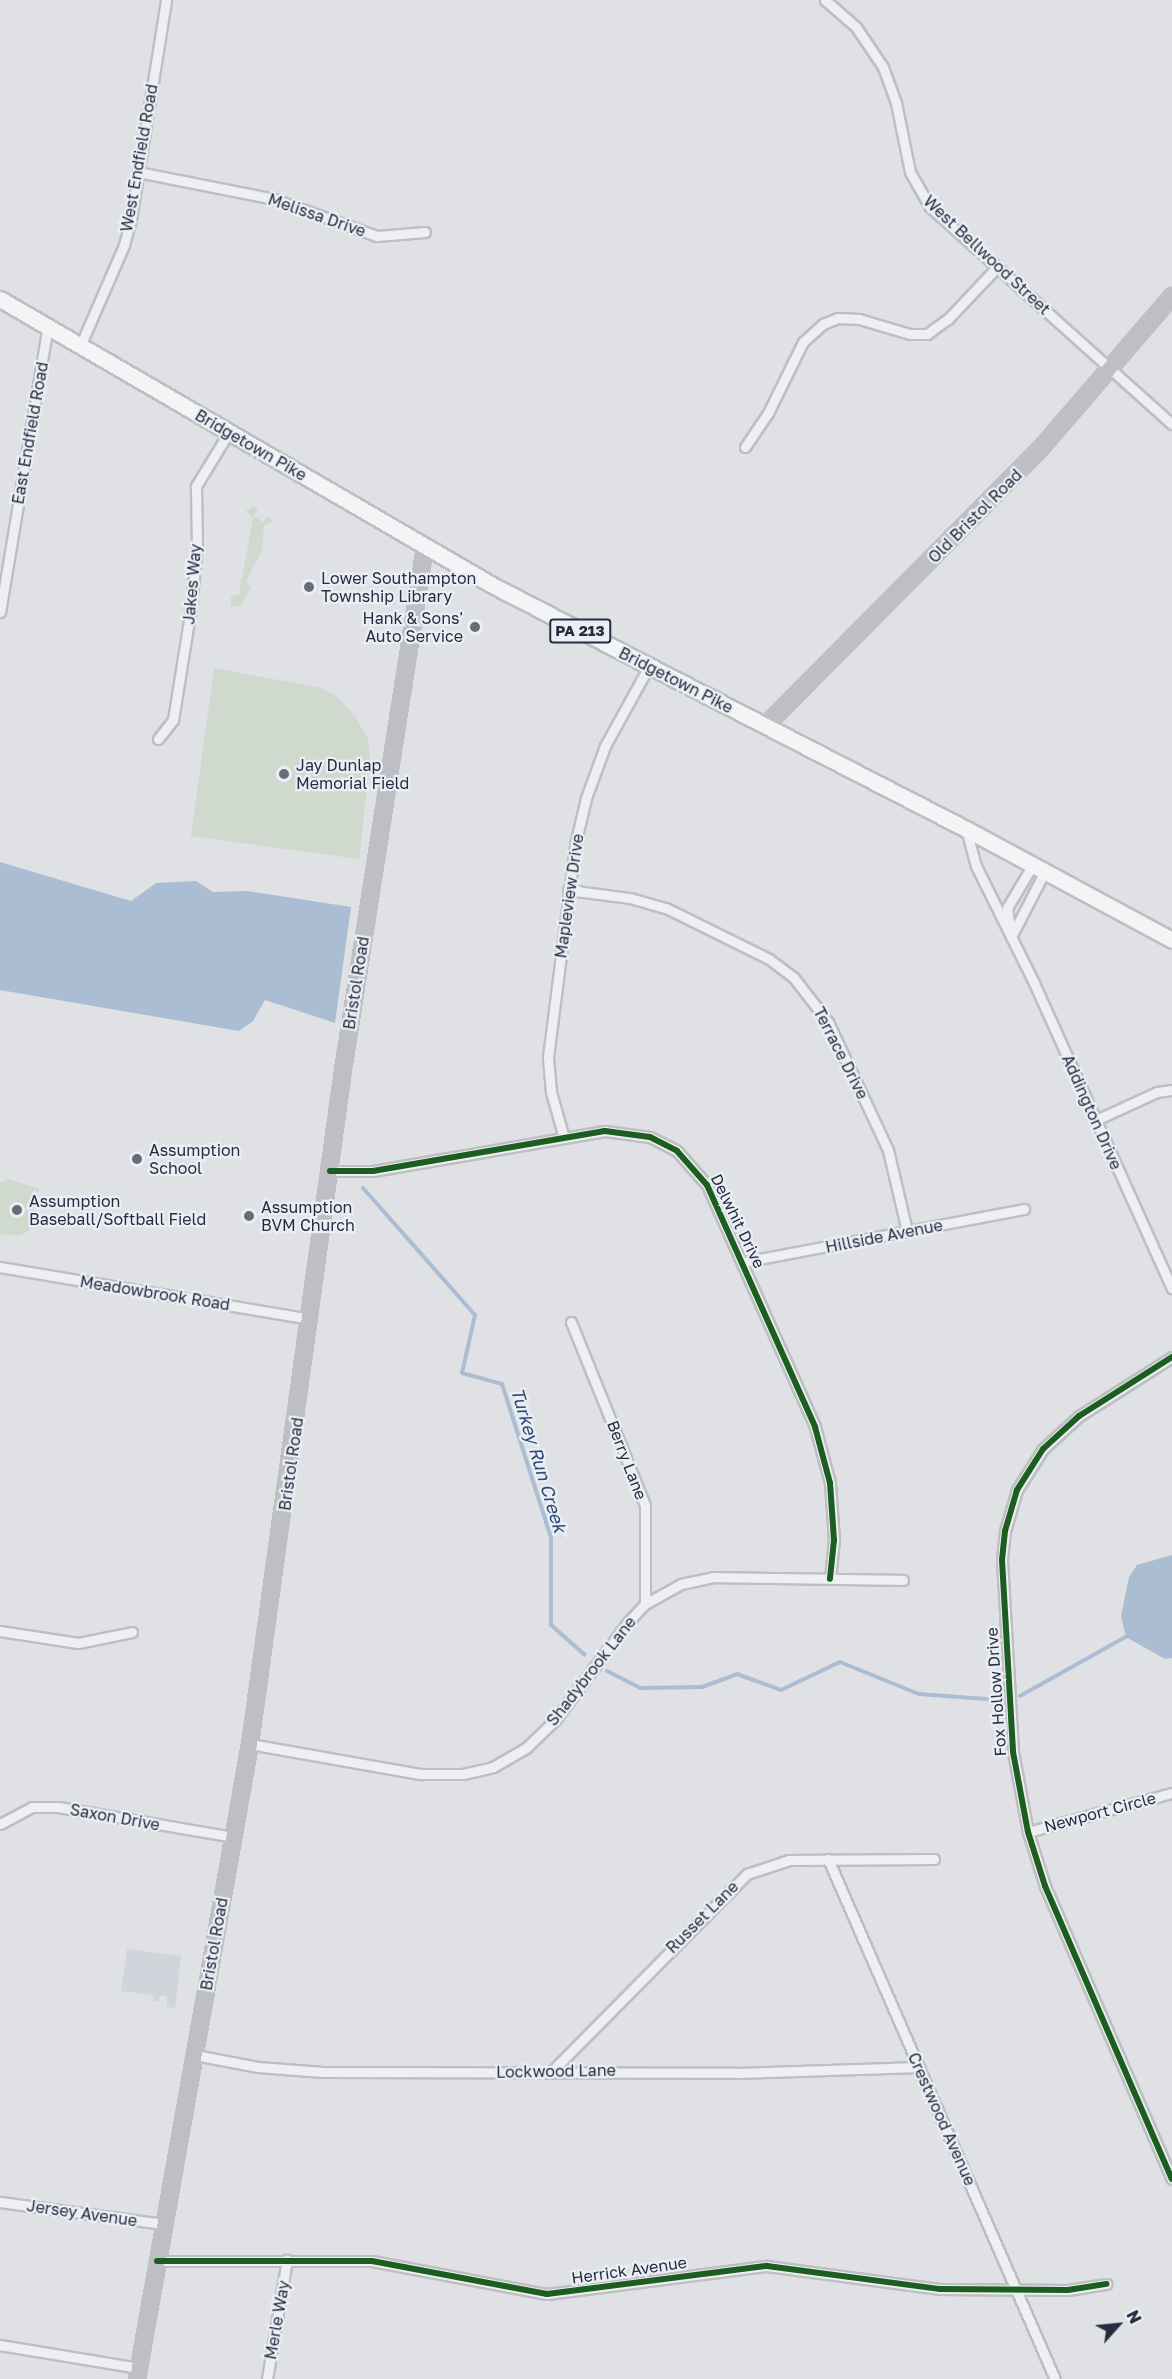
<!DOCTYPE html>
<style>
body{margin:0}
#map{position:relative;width:1172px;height:2379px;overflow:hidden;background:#dfe1e4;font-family:"Golos Text",sans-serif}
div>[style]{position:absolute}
.built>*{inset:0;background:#d0d4db}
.green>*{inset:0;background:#cfd9ce}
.water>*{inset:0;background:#aabdd2}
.stream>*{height:4px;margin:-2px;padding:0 2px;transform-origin:2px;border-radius:2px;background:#aabdd2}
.roads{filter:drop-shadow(2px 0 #bdbfc2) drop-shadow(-2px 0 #bdbfc2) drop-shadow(0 2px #bdbfc2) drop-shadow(0 -2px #bdbfc2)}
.minor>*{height:9px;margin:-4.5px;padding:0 4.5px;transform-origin:4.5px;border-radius:4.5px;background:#eeeff2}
.secondary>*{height:14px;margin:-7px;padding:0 7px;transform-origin:7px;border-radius:7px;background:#bdbfc5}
.primary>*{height:15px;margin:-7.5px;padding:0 7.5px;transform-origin:7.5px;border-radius:7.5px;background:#f3f4f5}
.cycleway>*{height:6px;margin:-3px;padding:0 3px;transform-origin:3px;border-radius:3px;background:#1b5e20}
.dots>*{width:16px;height:16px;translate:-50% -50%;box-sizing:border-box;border:3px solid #ebeff5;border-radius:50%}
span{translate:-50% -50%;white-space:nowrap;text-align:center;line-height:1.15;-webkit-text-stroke:4.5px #ebeff5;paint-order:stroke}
.shield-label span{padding:2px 4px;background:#ebeff5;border:2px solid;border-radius:4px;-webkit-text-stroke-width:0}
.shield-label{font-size:15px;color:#252e3f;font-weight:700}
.street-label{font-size:16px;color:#252e3f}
.poi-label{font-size:16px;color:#252e3f}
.left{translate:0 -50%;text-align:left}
.right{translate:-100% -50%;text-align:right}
.water-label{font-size:18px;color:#2c4c75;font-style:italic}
.north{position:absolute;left:1088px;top:2295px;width:60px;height:60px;-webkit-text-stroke:4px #ebeff5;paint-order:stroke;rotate:63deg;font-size:16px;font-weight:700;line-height:24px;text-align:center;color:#252e3f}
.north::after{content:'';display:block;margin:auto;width:21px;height:27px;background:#252e3f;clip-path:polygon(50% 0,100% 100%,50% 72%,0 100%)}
</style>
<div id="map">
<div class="built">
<i style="clip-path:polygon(127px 1949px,181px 1956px,175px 2008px,167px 2007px,167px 1997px,160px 1996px,159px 2001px,153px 2001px,153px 1995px,121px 1991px)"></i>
</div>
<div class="green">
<i style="clip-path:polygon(253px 506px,258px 509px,254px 516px,263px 522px,268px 516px,274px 521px,264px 525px,262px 550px,246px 581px,251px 587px,240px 607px,231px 606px,231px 596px,239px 595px,253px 517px,245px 512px)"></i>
<i style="clip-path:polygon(214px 668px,322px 688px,336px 696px,355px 716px,368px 739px,370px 762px,359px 859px,191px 836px)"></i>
<i style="clip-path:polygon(8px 1179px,39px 1189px,29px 1230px,20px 1236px,0 1234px,0 1183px)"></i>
</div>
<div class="water">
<i style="clip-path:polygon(0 862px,131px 901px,156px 883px,196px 881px,213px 892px,247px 891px,351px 907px,335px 1023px,265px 1000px,253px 1021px,239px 1031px,0 990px)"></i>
<i style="clip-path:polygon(1172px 1555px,1172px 1658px,1165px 1659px,1126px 1637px,1121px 1616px,1129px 1577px,1137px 1565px)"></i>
</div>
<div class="stream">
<i style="left:363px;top:1188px;width:169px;rotate:48.6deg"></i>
<i style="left:475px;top:1315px;width:59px;rotate:102.6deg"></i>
<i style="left:462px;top:1373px;width:41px;rotate:15.4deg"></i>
<i style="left:502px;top:1384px;width:162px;rotate:72.3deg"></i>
<i style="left:551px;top:1538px;width:87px;rotate:90deg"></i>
<i style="left:551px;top:1625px;width:45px;rotate:41.4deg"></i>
<i style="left:607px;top:1671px;width:37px;rotate:27deg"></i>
<i style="left:640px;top:1688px;width:62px;rotate:-0.9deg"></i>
<i style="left:702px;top:1687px;width:37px;rotate:-20deg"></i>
<i style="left:737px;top:1674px;width:47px;rotate:20deg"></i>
<i style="left:781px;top:1690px;width:65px;rotate:-25.4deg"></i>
<i style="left:840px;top:1662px;width:85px;rotate:22.1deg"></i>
<i style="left:919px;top:1694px;width:81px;rotate:4.2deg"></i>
<i style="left:1020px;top:1696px;width:125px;rotate:-29.2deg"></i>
</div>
<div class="roads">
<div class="minor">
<i style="left:825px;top:0;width:41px;rotate:41.1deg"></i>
<i style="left:856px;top:27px;width:48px;rotate:56deg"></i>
<i style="left:883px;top:67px;width:38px;rotate:70deg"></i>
<i style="left:896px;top:103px;width:70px;rotate:78.5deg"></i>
<i style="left:910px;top:172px;width:40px;rotate:60.3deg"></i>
<i style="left:930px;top:207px;width:325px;rotate:41.9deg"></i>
<i style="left:138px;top:172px;width:139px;rotate:11.2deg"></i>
<i style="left:274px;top:199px;width:109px;rotate:19.8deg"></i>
<i style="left:377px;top:236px;width:48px;rotate:-4.8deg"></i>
<i style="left:81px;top:344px;width:108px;rotate:-66.5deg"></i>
<i style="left:124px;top:245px;width:27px;rotate:-75deg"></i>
<i style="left:131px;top:219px;width:222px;rotate:-80.9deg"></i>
<i style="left:745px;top:447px;width:41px;rotate:-55.9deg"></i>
<i style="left:768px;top:413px;width:79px;rotate:-63.8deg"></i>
<i style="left:803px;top:342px;width:27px;rotate:-42deg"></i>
<i style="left:823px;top:324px;width:16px;rotate:-22deg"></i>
<i style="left:838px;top:318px;width:21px;rotate:3deg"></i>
<i style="left:859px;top:319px;width:53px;rotate:16.4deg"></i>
<i style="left:910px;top:334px;width:17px"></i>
<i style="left:927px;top:334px;width:26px;rotate:-36deg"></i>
<i style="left:948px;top:319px;width:71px;rotate:-46.7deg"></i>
<i style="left:0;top:612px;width:290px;rotate:-80.5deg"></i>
<i style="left:158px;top:739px;width:24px;rotate:-52deg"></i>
<i style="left:173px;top:720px;width:114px;rotate:-80.9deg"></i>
<i style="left:191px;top:607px;width:61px;rotate:-84.4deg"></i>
<i style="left:197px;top:546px;width:60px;rotate:-91deg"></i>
<i style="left:196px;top:486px;width:63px;rotate:-58.6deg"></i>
<i style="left:966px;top:829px;width:38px;rotate:75deg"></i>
<i style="left:976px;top:866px;width:131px;rotate:63.6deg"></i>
<i style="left:1034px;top:983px;width:335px;rotate:65.7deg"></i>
<i style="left:568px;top:890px;width:63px;rotate:7.4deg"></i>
<i style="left:630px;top:898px;width:37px;rotate:16deg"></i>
<i style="left:666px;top:908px;width:115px;rotate:26.3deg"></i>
<i style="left:769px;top:959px;width:31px;rotate:37deg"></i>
<i style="left:794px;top:978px;width:56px;rotate:52.3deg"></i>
<i style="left:828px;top:1022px;width:141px;rotate:64.9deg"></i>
<i style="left:888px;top:1150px;width:83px;rotate:76.8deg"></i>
<i style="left:1010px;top:929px;width:21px;rotate:-98deg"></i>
<i style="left:1007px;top:908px;width:49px;rotate:-59.2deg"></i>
<i style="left:1011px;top:937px;width:72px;rotate:-62.7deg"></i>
<i style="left:1096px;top:1120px;width:67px;rotate:-24.7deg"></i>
<i style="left:1157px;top:1092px;width:15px;rotate:-8deg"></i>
<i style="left:564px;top:1138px;width:48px;rotate:-105.8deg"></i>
<i style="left:551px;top:1092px;width:35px;rotate:-95deg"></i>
<i style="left:548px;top:1057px;width:214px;rotate:-82.7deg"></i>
<i style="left:575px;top:845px;width:48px;rotate:-76.8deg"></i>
<i style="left:586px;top:798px;width:55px;rotate:-69.9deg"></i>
<i style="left:605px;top:746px;width:91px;rotate:-61.2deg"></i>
<i style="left:330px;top:1171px;width:43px"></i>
<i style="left:373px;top:1171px;width:235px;rotate:-9.8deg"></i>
<i style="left:605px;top:1131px;width:45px;rotate:7.6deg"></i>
<i style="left:650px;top:1137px;width:30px;rotate:27deg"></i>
<i style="left:677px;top:1151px;width:45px;rotate:48.6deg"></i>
<i style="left:707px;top:1185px;width:265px;rotate:65.9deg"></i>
<i style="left:815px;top:1427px;width:58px;rotate:75deg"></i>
<i style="left:830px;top:1483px;width:57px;rotate:86deg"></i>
<i style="left:834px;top:1540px;width:39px;rotate:96deg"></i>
<i style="left:743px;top:1262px;width:286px;rotate:-10.7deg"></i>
<i style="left:0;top:1267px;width:315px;rotate:9.5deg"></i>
<i style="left:571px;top:1322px;width:197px;rotate:68deg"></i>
<i style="left:645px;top:1505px;width:99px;rotate:90deg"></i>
<i style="left:1172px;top:1357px;width:110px;rotate:147.6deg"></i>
<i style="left:1079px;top:1416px;width:49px;rotate:137.5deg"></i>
<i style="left:1043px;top:1449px;width:49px;rotate:122.4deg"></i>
<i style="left:1017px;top:1490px;width:43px;rotate:106.3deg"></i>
<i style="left:1005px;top:1531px;width:29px;rotate:96deg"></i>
<i style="left:1002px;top:1560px;width:192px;rotate:86.7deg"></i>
<i style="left:1013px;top:1752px;width:81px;rotate:79.4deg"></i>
<i style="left:1028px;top:1832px;width:57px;rotate:72.5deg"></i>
<i style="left:1045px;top:1886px;width:319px;rotate:66.6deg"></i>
<i style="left:0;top:1631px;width:79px;rotate:8.7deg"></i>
<i style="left:78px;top:1643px;width:55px;rotate:-11.5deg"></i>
<i style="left:250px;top:1744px;width:174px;rotate:10deg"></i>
<i style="left:421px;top:1774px;width:42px"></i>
<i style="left:463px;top:1774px;width:31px;rotate:-13deg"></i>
<i style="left:493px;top:1767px;width:39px;rotate:-30deg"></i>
<i style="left:527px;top:1747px;width:39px;rotate:-44deg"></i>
<i style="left:555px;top:1720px;width:122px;rotate:-53.3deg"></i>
<i style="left:628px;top:1622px;width:25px;rotate:-47deg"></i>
<i style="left:645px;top:1604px;width:41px;rotate:-29.1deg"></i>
<i style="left:681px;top:1584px;width:33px;rotate:-12deg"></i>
<i style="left:713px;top:1577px;width:190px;rotate:0.9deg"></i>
<i style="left:0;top:1824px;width:36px;rotate:-28deg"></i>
<i style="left:32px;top:1807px;width:26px"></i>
<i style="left:58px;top:1807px;width:179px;rotate:9.7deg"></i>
<i style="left:1028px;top:1832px;width:149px;rotate:-15.2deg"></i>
<i style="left:828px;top:1859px;width:567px;rotate:66.42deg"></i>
<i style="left:195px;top:2055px;width:64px;rotate:10.8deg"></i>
<i style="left:258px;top:2067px;width:65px;rotate:4.4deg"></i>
<i style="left:323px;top:2072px;width:414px;rotate:0.1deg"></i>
<i style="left:737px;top:2073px;width:182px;rotate:-1.9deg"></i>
<i style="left:551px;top:2072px;width:279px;rotate:-45.3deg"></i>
<i style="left:747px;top:1874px;width:44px;rotate:-18.4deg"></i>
<i style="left:789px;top:1860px;width:145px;rotate:-0.4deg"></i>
<i style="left:0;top:2202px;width:164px;rotate:7.7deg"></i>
<i style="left:157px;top:2261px;width:215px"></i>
<i style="left:372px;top:2261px;width:178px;rotate:10.7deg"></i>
<i style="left:547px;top:2294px;width:222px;rotate:-7.3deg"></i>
<i style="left:767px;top:2266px;width:175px;rotate:7.6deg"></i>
<i style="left:940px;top:2289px;width:128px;rotate:0.4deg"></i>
<i style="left:1068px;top:2290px;width:39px;rotate:-9deg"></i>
<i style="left:0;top:2345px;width:141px;rotate:9.4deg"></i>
<i style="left:267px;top:2379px;width:121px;rotate:-80.5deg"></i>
</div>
<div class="secondary">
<i style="left:766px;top:725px;width:390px;rotate:-45.2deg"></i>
<i style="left:1041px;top:448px;width:201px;rotate:-49.2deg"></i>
<i style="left:137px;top:2379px;width:645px;rotate:-79.91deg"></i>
<i style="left:250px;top:1744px;width:680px;rotate:-82.14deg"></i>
<i style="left:343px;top:1070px;width:529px;rotate:-81.09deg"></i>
</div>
<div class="primary">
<i style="left:0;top:299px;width:571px;rotate:30.16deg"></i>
<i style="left:494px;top:586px;width:531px;rotate:27.24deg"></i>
<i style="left:966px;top:829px;width:234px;rotate:28.3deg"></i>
</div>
</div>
<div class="cycleway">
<i style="left:330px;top:1171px;width:43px"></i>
<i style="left:373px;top:1171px;width:235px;rotate:-9.8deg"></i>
<i style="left:605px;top:1131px;width:45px;rotate:7.6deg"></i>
<i style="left:650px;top:1137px;width:30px;rotate:27deg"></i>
<i style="left:677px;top:1151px;width:45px;rotate:48.6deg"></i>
<i style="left:707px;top:1185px;width:265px;rotate:65.9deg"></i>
<i style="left:815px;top:1427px;width:58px;rotate:75deg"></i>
<i style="left:830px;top:1483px;width:57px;rotate:86deg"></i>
<i style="left:834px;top:1540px;width:39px;rotate:96deg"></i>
<i style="left:1172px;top:1357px;width:110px;rotate:147.6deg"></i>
<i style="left:1079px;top:1416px;width:49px;rotate:137.5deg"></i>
<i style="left:1043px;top:1449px;width:49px;rotate:122.4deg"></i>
<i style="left:1017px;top:1490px;width:43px;rotate:106.3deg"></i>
<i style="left:1005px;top:1531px;width:29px;rotate:96deg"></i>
<i style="left:1002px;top:1560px;width:192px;rotate:86.7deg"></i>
<i style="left:1013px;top:1752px;width:81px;rotate:79.4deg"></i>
<i style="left:1028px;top:1832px;width:57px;rotate:72.5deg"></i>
<i style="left:1045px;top:1886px;width:319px;rotate:66.6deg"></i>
<i style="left:157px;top:2261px;width:215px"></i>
<i style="left:372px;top:2261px;width:178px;rotate:10.7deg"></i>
<i style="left:547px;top:2294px;width:222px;rotate:-7.3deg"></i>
<i style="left:767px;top:2266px;width:175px;rotate:7.6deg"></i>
<i style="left:940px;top:2289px;width:128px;rotate:0.4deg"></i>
<i style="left:1068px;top:2290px;width:39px;rotate:-9deg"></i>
</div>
<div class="dots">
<i style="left:309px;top:587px;background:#666d79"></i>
<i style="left:475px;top:627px;background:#666d79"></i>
<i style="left:284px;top:774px;background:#666d79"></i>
<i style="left:137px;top:1159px;background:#666d79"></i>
<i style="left:17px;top:1210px;background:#666d79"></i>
<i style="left:249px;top:1216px;background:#666d79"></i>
</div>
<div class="shield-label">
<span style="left:580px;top:631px">PA 213</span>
</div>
<div class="street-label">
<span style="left:139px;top:158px;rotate:-80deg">West Endfield Road</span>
<span style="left:317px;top:215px;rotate:19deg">Melissa Drive</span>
<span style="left:987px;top:255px;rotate:43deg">West Bellwood Street</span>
<span style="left:30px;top:433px;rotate:-80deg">East Endfield Road</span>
<span style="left:251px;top:445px;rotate:30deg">Bridgetown Pike</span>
<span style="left:975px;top:516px;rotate:-45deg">Old Bristol Road</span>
<span style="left:192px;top:584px;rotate:-85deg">Jakes Way</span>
<span style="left:676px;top:680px;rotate:27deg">Bridgetown Pike</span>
<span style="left:569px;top:896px;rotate:-82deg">Mapleview Drive</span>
<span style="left:356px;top:983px;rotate:-81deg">Bristol Road</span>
<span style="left:841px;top:1053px;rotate:63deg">Terrace Drive</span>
<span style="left:1092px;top:1112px;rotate:66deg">Addington Drive</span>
<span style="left:738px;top:1221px;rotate:64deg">Delwhit Drive</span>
<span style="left:884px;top:1236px;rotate:-11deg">Hillside Avenue</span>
<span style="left:155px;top:1293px;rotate:9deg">Meadowbrook Road</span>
<span style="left:627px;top:1460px;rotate:69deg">Berry Lane</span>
<span style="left:291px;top:1464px;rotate:-82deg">Bristol Road</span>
<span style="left:591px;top:1671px;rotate:-52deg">Shadybrook Lane</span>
<span style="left:996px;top:1692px;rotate:-94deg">Fox Hollow Drive</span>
<span style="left:1100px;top:1812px;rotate:-15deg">Newport Circle</span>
<span style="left:115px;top:1817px;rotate:10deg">Saxon Drive</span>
<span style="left:702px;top:1917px;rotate:-45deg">Russet Lane</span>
<span style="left:214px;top:1944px;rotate:-80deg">Bristol Road</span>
<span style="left:556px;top:2071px;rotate:-1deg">Lockwood Lane</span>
<span style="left:942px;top:2119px;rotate:66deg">Crestwood Avenue</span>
<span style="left:82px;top:2213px;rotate:8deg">Jersey Avenue</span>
<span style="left:629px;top:2270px;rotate:-8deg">Herrick Avenue</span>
<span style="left:277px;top:2320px;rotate:-80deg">Merle Way</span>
</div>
<div class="poi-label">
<span class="left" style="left:321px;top:587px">Lower Southampton<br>Township Library</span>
<span class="right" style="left:463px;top:627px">Hank &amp; Sons'<br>Auto Service</span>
<span class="left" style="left:296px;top:774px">Jay Dunlap<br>Memorial Field</span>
<span class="left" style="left:149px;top:1159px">Assumption<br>School</span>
<span class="left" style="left:29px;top:1210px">Assumption<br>Baseball/Softball Field</span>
<span class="left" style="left:261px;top:1216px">Assumption<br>BVM Church</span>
</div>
<div class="water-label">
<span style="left:539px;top:1460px;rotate:73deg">Turkey Run Creek</span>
</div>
<div class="north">N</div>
</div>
